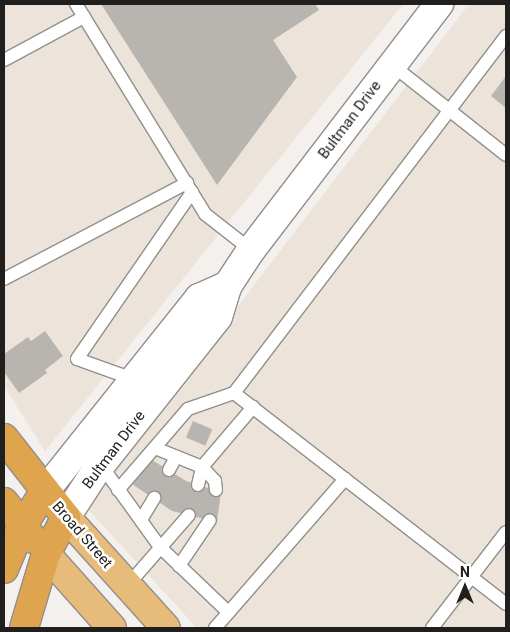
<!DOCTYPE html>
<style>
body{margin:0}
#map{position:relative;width:510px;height:632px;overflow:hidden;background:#f3f0ed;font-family:Roboto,sans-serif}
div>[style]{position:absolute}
.built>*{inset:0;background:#ece4da}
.building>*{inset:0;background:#b8b5b1;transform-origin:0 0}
.roads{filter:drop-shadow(1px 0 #928f8c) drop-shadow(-1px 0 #928f8c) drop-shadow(0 1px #928f8c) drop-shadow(0 -1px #928f8c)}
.service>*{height:12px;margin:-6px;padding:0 6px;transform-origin:6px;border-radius:6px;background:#fff}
.tertiary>*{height:28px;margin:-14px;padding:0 14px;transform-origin:14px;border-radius:14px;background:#fff}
.primary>*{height:28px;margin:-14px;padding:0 14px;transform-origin:14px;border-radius:14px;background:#e7bb7a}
.trunk>*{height:28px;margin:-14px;padding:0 14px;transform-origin:14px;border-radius:14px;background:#dfa44e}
span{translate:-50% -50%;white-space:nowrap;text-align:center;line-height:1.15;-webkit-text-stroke:5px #fff;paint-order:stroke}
.street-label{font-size:15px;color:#201f1e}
.frame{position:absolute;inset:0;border:5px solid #201f1e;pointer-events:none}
.north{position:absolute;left:440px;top:562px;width:50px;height:50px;-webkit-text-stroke:4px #fff;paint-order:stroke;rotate:0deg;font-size:14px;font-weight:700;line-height:20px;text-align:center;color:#201f1e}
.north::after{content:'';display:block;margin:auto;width:18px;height:22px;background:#201f1e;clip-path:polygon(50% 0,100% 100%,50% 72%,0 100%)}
</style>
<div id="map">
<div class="built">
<i style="clip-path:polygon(4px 4px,403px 4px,45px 451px,4px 386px)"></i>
<i style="clip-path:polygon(469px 4px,506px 4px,506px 628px,197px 628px,85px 506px)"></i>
</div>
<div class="building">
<i style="clip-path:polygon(101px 4px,315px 4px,319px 10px,273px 40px,297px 77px,217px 185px)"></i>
<i style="clip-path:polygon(506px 76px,506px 108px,491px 96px)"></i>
<i style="clip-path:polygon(45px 331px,63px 356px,45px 370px,47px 373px,19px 393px,4px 372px,4px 354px,28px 337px,31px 341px)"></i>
<i style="left:193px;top:421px;width:21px;height:18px;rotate:23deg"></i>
<i style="clip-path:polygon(152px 460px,186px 481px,221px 492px,217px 522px,172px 511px,132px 484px)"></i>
</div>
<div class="roads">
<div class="service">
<i style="left:76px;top:4px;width:246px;rotate:58.4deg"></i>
<i style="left:205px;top:214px;width:58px;rotate:38deg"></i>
<i style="left:4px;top:60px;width:91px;rotate:-28.3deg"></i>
<i style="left:392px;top:65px;width:145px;rotate:38.3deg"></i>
<i style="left:4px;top:279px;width:207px;rotate:-27.7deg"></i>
<i style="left:133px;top:379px;width:59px;rotate:-160.3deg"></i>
<i style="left:77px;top:359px;width:203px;rotate:-55.4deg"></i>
<i style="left:234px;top:393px;width:344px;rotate:37.8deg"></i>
<i style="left:155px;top:448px;width:51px;rotate:22deg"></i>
<i style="left:202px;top:467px;width:79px;rotate:-49.6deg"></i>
<i style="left:101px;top:465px;width:101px;rotate:54.3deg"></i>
<i style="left:160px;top:547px;width:95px;rotate:43.7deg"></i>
<i style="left:202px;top:467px;width:19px;rotate:47deg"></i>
<i style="left:215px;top:481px;width:9px;rotate:84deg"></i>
<i style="left:169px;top:470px;width:15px;rotate:-62deg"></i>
<i style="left:198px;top:485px;width:18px;rotate:-77deg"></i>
<i style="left:118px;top:490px;width:107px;rotate:-49.2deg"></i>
<i style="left:188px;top:409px;width:49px;rotate:-19.2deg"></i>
<i style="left:234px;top:393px;width:449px;rotate:-52.7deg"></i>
<i style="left:141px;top:520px;width:26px;rotate:-59deg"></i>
<i style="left:179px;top:566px;width:55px;rotate:-56deg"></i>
<i style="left:127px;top:586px;width:94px;rotate:-48.9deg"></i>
<i style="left:215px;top:628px;width:198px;rotate:-48.9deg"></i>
<i style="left:432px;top:628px;width:121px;rotate:-52.4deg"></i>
</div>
<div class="tertiary">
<i style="left:45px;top:491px;width:247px;rotate:-51.4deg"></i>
<i style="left:199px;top:298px;width:32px;rotate:-24deg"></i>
<i style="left:66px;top:517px;width:55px;rotate:-56.9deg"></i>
<i style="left:96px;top:471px;width:196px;rotate:-51.6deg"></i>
<i style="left:218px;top:317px;width:34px;rotate:-73deg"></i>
<i style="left:228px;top:285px;width:42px;rotate:-56.7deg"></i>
<i style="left:251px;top:250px;width:310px;rotate:-52.6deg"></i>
</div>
<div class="primary">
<i style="left:66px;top:517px;width:149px;rotate:48deg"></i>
<i style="left:46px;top:554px;width:99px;rotate:48.3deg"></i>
</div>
<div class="trunk">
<i style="left:4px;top:438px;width:100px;rotate:51.9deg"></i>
<i style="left:66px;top:517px;width:42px;rotate:118.4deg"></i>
<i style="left:46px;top:554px;width:77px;rotate:106.6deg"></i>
<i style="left:4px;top:502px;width:47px;rotate:51.9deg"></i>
<i style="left:4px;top:569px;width:47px;rotate:-67.3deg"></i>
<i style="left:22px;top:526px;width:42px;rotate:-56.7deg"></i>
</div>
</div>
<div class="street-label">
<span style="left:350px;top:120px;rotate:-53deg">Bultman Drive</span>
<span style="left:114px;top:450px;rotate:-53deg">Bultman Drive</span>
<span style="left:82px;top:535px;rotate:49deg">Broad Street</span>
</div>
<div class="frame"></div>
<div class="north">N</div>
</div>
